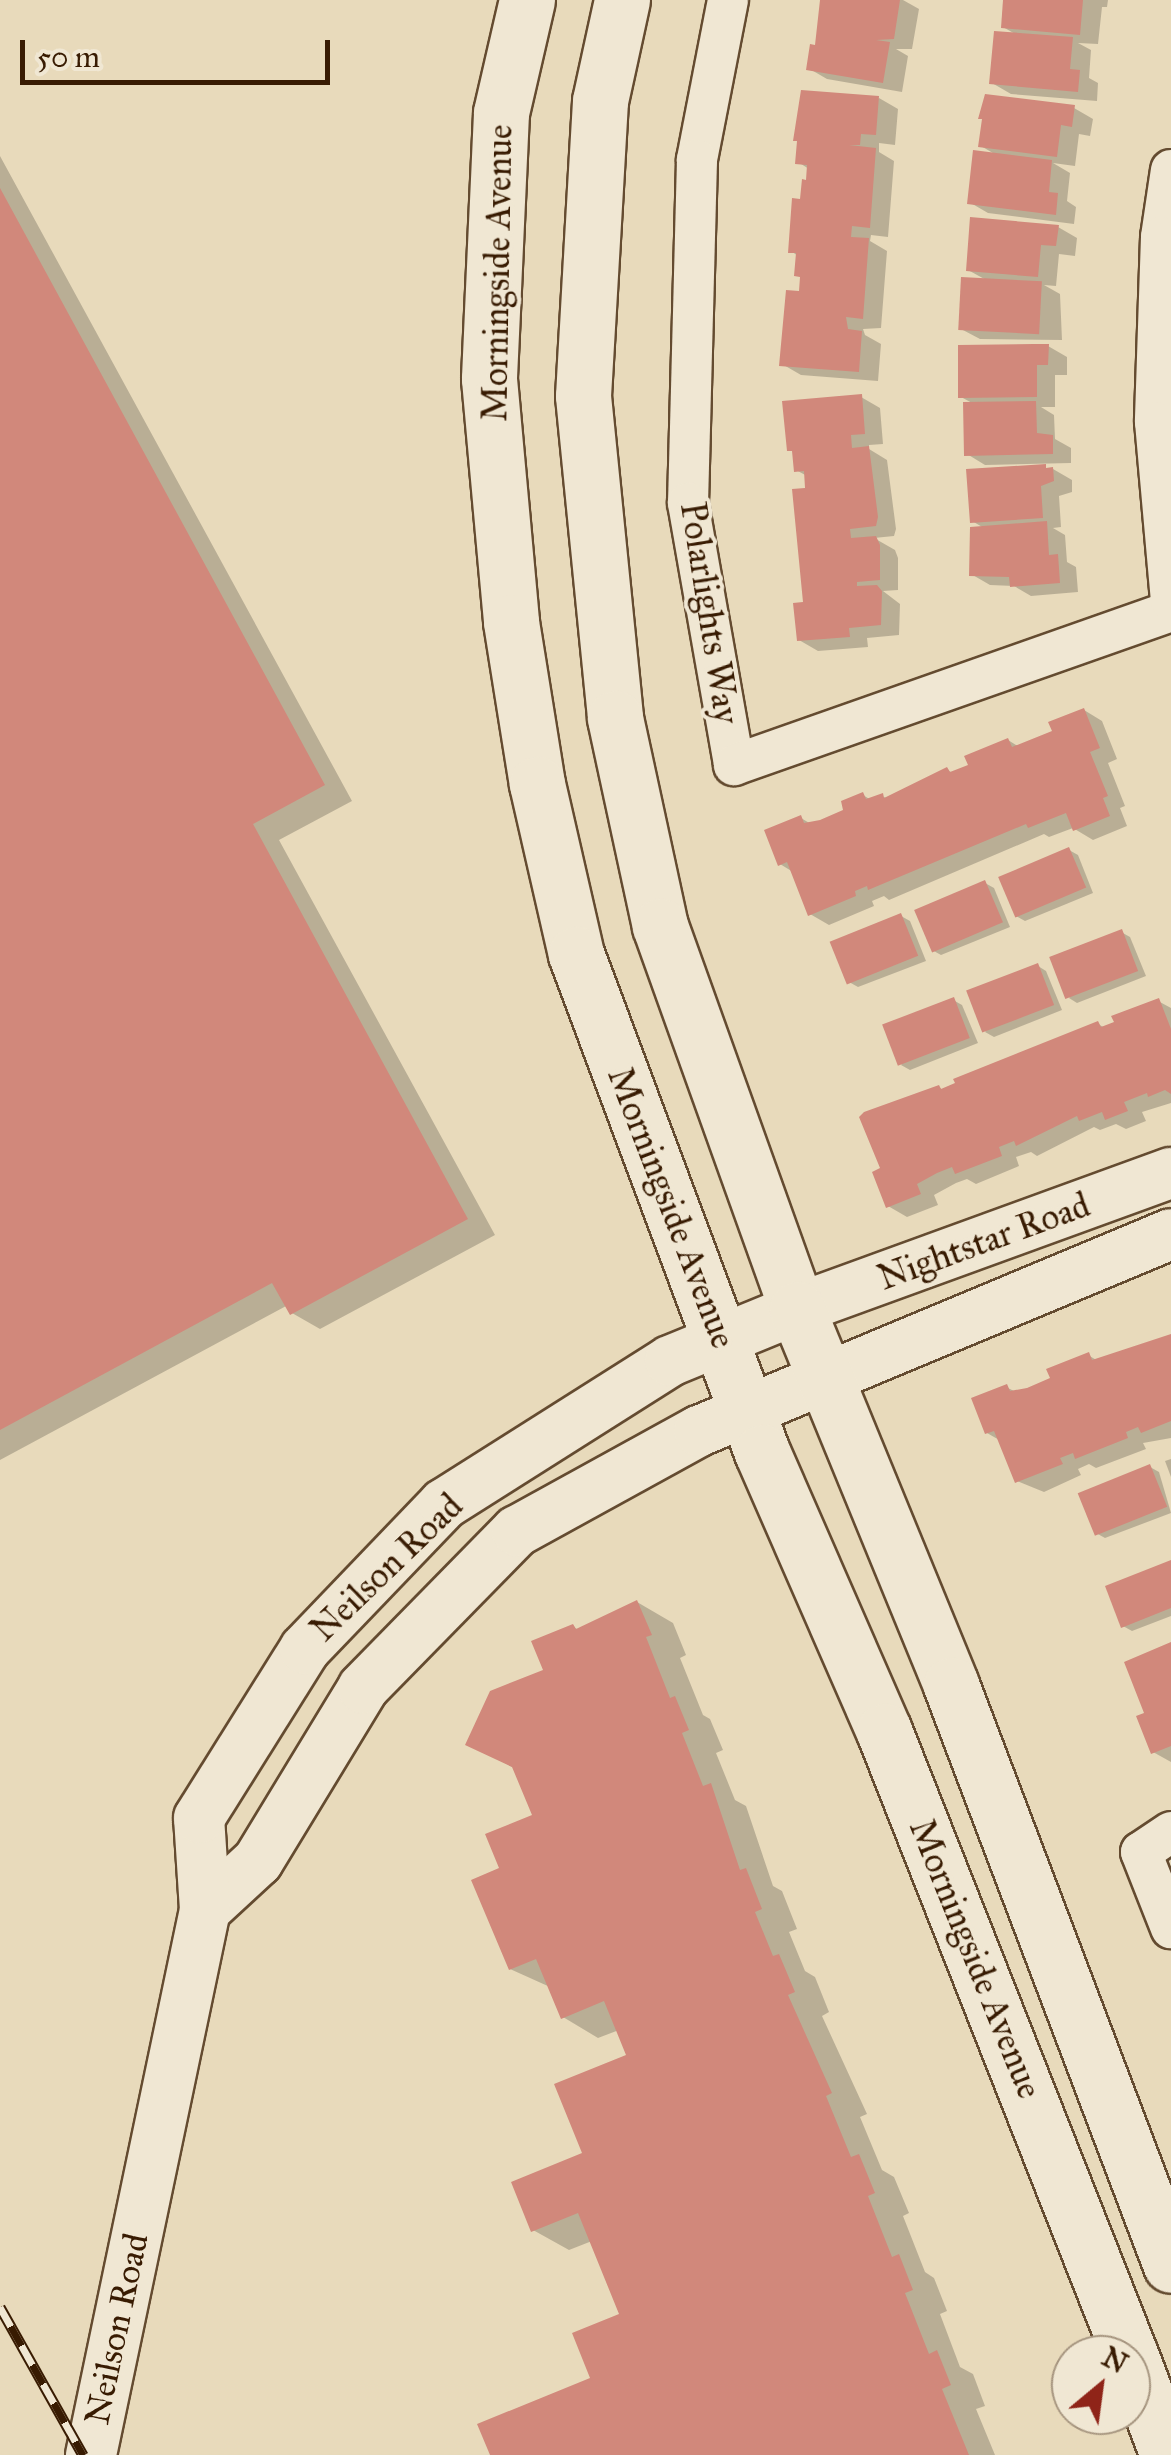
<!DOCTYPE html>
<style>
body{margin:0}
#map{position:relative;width:1171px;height:2455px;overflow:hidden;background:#e8dabb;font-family:"IM FELL Great Primer",serif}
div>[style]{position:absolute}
.shadow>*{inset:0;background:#0003}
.building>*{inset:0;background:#d1887b;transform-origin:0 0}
.roads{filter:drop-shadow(2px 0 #644b30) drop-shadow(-2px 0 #644b30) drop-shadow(0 2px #644b30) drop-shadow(0 -2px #644b30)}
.minor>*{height:40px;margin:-20px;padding:0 20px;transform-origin:20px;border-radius:20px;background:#f0e7d3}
.tertiary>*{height:50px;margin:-25px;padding:0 25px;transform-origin:25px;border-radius:25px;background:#f0e7d3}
.secondary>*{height:55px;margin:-27.5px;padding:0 27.5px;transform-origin:27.5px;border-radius:27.5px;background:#f0e7d3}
.rail>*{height:11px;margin-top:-5.5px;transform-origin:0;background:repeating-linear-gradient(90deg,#f0e7d3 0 22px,#381b02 0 44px);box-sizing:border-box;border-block:2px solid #381b02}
span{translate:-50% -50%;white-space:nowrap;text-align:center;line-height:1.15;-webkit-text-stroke:8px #f0e7d3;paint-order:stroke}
.street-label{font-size:35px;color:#381b02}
.north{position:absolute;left:1051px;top:2335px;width:100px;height:100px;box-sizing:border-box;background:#f0e7d3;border:2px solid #a6957f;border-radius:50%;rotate:29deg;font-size:28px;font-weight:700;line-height:40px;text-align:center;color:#381b02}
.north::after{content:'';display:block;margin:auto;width:35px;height:45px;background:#8f2418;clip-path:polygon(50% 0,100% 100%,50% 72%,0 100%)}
.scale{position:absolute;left:20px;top:40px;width:310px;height:45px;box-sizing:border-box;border:5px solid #381b02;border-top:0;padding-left:12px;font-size:30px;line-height:35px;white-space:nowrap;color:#381b02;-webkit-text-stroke:8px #f0e7d3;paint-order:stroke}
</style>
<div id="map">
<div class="shadow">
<i style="clip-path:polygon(824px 0,903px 0,919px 9px,912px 49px,896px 49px,908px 56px,902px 92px,827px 79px,808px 68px,817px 48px)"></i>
<i style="clip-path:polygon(1005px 0,1108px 0,1107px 7px,1102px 7px,1098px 44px,1078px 43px,1091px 50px,1089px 78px,1098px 83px,1097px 101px,1011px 94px,992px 83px,1017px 35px,1003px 27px)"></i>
<i style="clip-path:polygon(879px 98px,898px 109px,895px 145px,879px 143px,879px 152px,894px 161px,888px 237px,871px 235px,870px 241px,887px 251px,881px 328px,863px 329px,865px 335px,881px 344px,878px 381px,801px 375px,782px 364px,803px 278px,798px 256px,791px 251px,809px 169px,798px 162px)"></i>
<i style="clip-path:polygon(1074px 108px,1093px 119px,1090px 136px,1079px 134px,1075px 166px,1053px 163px,1070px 173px,1067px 201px,1076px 207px,1074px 224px,988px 213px,969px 202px,998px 156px,981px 146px)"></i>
<i style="clip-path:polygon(0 156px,352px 801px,279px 840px,495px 1235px,320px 1329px,292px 1313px,288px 1305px,0 1460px)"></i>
<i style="clip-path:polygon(1058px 227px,1077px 238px,1075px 256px,1059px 254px,1056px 286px,1044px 285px,1060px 294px,1062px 340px,980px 339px,961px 329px,988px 281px,968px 270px)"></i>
<i style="clip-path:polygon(1048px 346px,1067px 357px,1067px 375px,1055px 375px,1055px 407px,1041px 407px,1054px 415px,1055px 439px,1071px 448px,1071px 463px,985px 465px,967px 454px,974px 404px,961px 397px)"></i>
<i style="clip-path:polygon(861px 397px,880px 408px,883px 444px,869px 445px,869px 449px,887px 460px,896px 529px,894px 536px,874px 538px,895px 550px,898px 558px,898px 590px,883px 591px,900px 604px,899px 635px,867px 638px,868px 647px,818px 651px,799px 640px,805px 604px,808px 490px,807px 476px,796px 470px,795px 453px,789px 449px)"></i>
<i style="clip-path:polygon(1053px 469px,1072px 480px,1072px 492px,1059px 496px,1061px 527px,1053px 528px,1065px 535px,1067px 562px,1076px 567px,1078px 592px,1031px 596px,1014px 586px,990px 585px,971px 574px,984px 528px,972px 521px)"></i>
<i style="clip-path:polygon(1084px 710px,1102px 721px,1117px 759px,1108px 763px,1125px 806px,1120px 808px,1127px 826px,1093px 840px,1073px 828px,1049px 837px,1044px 834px,889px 900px,884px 896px,872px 901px,874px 906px,829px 925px,810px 914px,793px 872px,780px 864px,801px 818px,811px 824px,846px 812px,863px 795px,871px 800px,882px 796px,888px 799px,947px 770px,953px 773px,971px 766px,1008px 740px,1019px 747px,1055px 732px)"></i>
<i style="clip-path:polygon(1069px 850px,1078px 855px,1093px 893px,1025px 921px,1016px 916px)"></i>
<i style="clip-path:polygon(985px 883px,994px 888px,1010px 927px,941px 955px,932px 950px)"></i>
<i style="clip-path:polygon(901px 916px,910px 921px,926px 961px,858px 987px,849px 982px)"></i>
<i style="clip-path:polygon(1121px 932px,1130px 937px,1146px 976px,1077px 1003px,1069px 998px)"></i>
<i style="clip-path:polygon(1038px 966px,1046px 971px,1062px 1010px,994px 1037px,985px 1032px)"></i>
<i style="clip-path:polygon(953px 1000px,962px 1005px,978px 1043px,910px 1070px,901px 1065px)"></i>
<i style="clip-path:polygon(1158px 1001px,1171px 1008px,1171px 1103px,1142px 1112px,1146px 1121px,1126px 1129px,1116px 1124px,1100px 1130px,1094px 1127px,1037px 1156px,1031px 1152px,1016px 1157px,1019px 1166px,976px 1184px,967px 1179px,956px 1183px,934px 1195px,938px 1205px,907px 1217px,888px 1206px,883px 1170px,939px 1087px,944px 1091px,1098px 1024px,1105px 1028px)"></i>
<i style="clip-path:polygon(1171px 1337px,1171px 1438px,1143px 1443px,1146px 1449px,1096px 1468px,1089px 1464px,1078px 1469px,1081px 1475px,1044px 1492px,1017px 1481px,1001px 1441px,987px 1433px,1006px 1387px,1016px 1392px,1053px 1380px,1088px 1355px,1098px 1361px)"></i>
<i style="clip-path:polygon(1171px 1459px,1171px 1477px,1165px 1461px)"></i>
<i style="clip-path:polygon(1150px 1467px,1159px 1472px,1171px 1513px,1105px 1538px,1096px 1533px)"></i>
<i style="clip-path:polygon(1171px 1563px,1171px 1616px,1132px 1631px,1123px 1626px)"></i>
<i style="clip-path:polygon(637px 1602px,673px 1623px,686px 1655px,680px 1658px,703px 1715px,710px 1719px,723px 1750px,716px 1753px,735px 1800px,746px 1806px,773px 1886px,782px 1891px,797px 1929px,789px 1932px,805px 1971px,815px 1977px,829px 2012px,822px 2016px,867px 2114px,860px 2117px,882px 2170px,894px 2177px,909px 2213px,903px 2216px,925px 2272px,934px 2278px,947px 2311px,940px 2314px,960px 2367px,973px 2374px,985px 2406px,976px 2409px,995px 2455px,493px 2455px,594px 2379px,622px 2315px,592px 2241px,569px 2250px,533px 2230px,585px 2154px,630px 2056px,619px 2030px,598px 2038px,563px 2017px,550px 1987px,510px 1969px,503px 1869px,535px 1816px,516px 1769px,469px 1744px,547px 1672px,573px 1627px,579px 1630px)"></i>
<i style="clip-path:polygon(1171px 1645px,1171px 1762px,1153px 1752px,1148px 1714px)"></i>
</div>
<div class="building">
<i style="clip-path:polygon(820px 0,900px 0,894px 39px,876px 40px,890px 42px,883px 83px,806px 70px,810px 44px,815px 45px)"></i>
<i style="clip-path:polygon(1003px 0,1083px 0,1080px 35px,1001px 28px)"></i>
<i style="clip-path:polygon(994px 31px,1073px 37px,1070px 69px,1080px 70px,1078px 92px,989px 84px)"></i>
<i style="clip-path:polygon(801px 90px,879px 96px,876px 135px,861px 134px,860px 145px,849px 145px,876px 148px,870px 228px,852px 226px,851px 237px,869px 238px,863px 319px,846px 317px,848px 329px,862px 331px,859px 372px,779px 366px,786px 290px,799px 291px,800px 277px,794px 276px,796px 253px,788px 253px,792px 198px,800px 199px,802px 179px,806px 180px,807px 165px,795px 164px,797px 141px,793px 141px)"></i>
<i style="clip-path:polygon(985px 94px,1075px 105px,1072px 127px,1061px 125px,1057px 157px,978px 147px,982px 119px,978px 119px)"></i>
<i style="clip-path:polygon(973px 150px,1052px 160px,1049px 192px,1058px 193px,1056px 215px,967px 204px)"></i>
<i style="clip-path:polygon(0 188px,325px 785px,253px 824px,468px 1219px,290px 1315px,272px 1283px,0 1430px)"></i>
<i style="clip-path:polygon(970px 217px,1059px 225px,1056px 246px,1041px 245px,1038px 277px,966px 271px)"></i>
<i style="left:961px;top:277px;width:81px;height:53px;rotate:3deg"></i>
<i style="clip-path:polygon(1034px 344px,1049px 344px,1048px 365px,1037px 365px,1037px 397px,958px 398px,958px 345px)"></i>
<i style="clip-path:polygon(862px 394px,865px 434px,851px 435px,852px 448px,869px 446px,878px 517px,876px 526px,850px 529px,851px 538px,876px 536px,880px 545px,880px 580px,857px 582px,857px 586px,877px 585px,882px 591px,881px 625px,849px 628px,850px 637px,797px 641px,793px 603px,803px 602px,792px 489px,805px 488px,804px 471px,794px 472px,792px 451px,787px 451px,782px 401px)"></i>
<i style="clip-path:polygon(1036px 401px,1037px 433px,1053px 435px,1053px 454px,964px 456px,963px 402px)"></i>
<i style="clip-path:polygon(1046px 464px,1046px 468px,1053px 467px,1054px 481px,1041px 486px,1043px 518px,970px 523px,966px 469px)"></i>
<i style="clip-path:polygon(1047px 521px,1049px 555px,1058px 554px,1060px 583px,1010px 587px,1009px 577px,969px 576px,970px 527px)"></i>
<i style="clip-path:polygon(1084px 708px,1100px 748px,1090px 752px,1108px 796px,1103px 798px,1110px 816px,1073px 831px,1066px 813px,1028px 828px,1026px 824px,868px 890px,867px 886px,855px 891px,856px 896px,808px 916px,787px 862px,778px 866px,764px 830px,801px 815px,804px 823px,820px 820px,843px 810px,841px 801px,863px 792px,866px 799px,883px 793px,884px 798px,947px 767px,950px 772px,968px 765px,964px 756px,1008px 738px,1012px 747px,1052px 731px,1048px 722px)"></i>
<i style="left:1069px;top:847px;width:44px;height:77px;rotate:67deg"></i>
<i style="left:985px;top:880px;width:46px;height:77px;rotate:67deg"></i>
<i style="left:901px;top:913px;width:46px;height:77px;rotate:68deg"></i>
<i style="left:1122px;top:929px;width:45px;height:78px;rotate:69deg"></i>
<i style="left:1038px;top:963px;width:45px;height:77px;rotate:69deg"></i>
<i style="left:954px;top:997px;width:44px;height:77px;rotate:69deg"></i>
<i style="clip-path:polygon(1159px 998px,1171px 1029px,1171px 1094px,1165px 1090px,1148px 1097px,1147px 1093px,1124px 1102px,1128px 1111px,1105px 1120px,1102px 1112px,1079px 1121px,1077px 1116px,1016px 1146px,1014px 1141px,999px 1147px,1002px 1156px,955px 1174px,952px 1167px,937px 1173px,917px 1184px,921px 1194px,886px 1208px,872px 1172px,880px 1168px,859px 1117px,864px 1112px,939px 1085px,941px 1089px,955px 1083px,953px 1079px,1098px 1021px,1101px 1027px,1114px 1022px,1111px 1016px)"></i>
<i style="clip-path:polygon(1171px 1334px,1171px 1421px,1141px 1433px,1138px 1427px,1126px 1432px,1128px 1438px,1075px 1459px,1073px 1453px,1060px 1458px,1063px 1464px,1015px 1483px,994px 1431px,985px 1434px,971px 1398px,1007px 1384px,1010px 1391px,1027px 1388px,1050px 1378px,1046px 1369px,1089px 1352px,1092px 1360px)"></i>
<i style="left:1150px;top:1464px;width:46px;height:78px;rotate:68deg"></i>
<i style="clip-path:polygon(1171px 1560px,1171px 1608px,1121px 1628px,1105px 1586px)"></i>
<i style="clip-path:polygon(637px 1600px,652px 1635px,646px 1637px,670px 1698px,675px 1696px,689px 1730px,682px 1733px,703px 1786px,711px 1783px,740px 1870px,746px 1868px,762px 1909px,755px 1912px,773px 1956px,779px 1954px,795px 1992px,788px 1995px,832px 2093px,826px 2096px,851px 2157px,859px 2154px,875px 2193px,868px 2196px,892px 2257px,899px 2254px,913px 2290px,905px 2293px,929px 2354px,937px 2350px,951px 2385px,942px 2389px,969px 2455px,490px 2455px,477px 2424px,590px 2378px,572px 2333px,619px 2314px,578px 2213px,531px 2232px,511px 2182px,582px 2153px,554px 2084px,626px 2055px,604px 2001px,561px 2019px,536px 1959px,509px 1970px,471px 1880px,499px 1868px,485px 1834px,532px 1815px,512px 1767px,465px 1745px,490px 1691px,543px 1670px,531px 1641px,573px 1624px,576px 1629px)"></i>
<i style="clip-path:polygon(1171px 1642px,1171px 1746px,1151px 1754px,1136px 1716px,1144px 1713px,1124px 1662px)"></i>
</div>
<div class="roads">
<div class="minor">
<i style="left:728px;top:0;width:163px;rotate:101deg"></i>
<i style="left:697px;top:160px;width:343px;rotate:91.5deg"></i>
<i style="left:688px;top:503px;width:266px;rotate:80deg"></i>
<i style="left:734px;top:765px;width:463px;rotate:-19.4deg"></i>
<i style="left:1171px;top:170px;width:68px;rotate:98.5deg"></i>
<i style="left:1161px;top:237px;width:185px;rotate:91.9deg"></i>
<i style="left:1155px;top:422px;width:179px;rotate:84.9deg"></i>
<i style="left:1171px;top:1832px;width:36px;rotate:146deg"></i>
<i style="left:1141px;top:1852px;width:82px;rotate:68.5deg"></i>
</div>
<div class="tertiary">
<i style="left:205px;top:1910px;width:72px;rotate:-42.8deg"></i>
<i style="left:258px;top:1861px;width:202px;rotate:-58.7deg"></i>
<i style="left:363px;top:1688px;width:220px;rotate:-45.6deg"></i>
<i style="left:517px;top:1531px;width:208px;rotate:-28.8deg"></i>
<i style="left:699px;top:1431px;width:511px;rotate:-22.65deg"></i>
<i style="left:91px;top:2455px;width:557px;rotate:-78.19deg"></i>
<i style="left:205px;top:1910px;width:92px;rotate:-93.7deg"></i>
<i style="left:199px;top:1818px;width:199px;rotate:-57.9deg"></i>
<i style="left:305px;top:1649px;width:201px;rotate:-46.2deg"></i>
<i style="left:444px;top:1504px;width:267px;rotate:-32.3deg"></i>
<i style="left:670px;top:1361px;width:137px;rotate:-22.3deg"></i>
<i style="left:797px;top:1309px;width:398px;rotate:-20deg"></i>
</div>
<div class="secondary">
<i style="left:527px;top:0;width:116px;rotate:103deg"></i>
<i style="left:501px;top:113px;width:266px;rotate:92.6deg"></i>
<i style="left:489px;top:379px;width:244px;rotate:84.8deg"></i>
<i style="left:511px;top:622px;width:164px;rotate:80.9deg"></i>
<i style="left:537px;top:784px;width:174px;rotate:77.1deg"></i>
<i style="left:576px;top:954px;width:532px;rotate:69.52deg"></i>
<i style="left:762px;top:1452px;width:305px;rotate:66.4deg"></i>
<i style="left:884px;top:1731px;width:671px;rotate:68.48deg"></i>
<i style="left:622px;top:0;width:103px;rotate:102.3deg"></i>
<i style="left:600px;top:101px;width:295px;rotate:93.3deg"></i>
<i style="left:583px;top:396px;width:324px;rotate:84.3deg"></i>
<i style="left:615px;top:718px;width:213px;rotate:77.8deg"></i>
<i style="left:660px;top:926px;width:407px;rotate:70.3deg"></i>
<i style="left:797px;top:1309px;width:406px;rotate:67.7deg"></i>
<i style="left:951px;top:1685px;width:620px;rotate:69.23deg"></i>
<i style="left:1131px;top:2357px;width:105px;rotate:69.3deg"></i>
</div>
</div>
<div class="rail">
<i style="left:0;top:2307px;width:170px;rotate:60.7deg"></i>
</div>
<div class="street-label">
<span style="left:498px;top:273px;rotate:-89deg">Morningside Avenue</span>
<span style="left:709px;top:613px;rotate:81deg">Polarlights Way</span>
<span style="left:671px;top:1208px;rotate:69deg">Morningside Avenue</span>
<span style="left:984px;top:1242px;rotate:-20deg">Nightstar Road</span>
<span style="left:387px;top:1568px;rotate:-44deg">Neilson Road</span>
<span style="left:975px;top:1959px;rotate:68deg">Morningside Avenue</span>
<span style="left:117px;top:2329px;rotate:-78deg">Neilson Road</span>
</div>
<div class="north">N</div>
<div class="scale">50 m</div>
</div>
